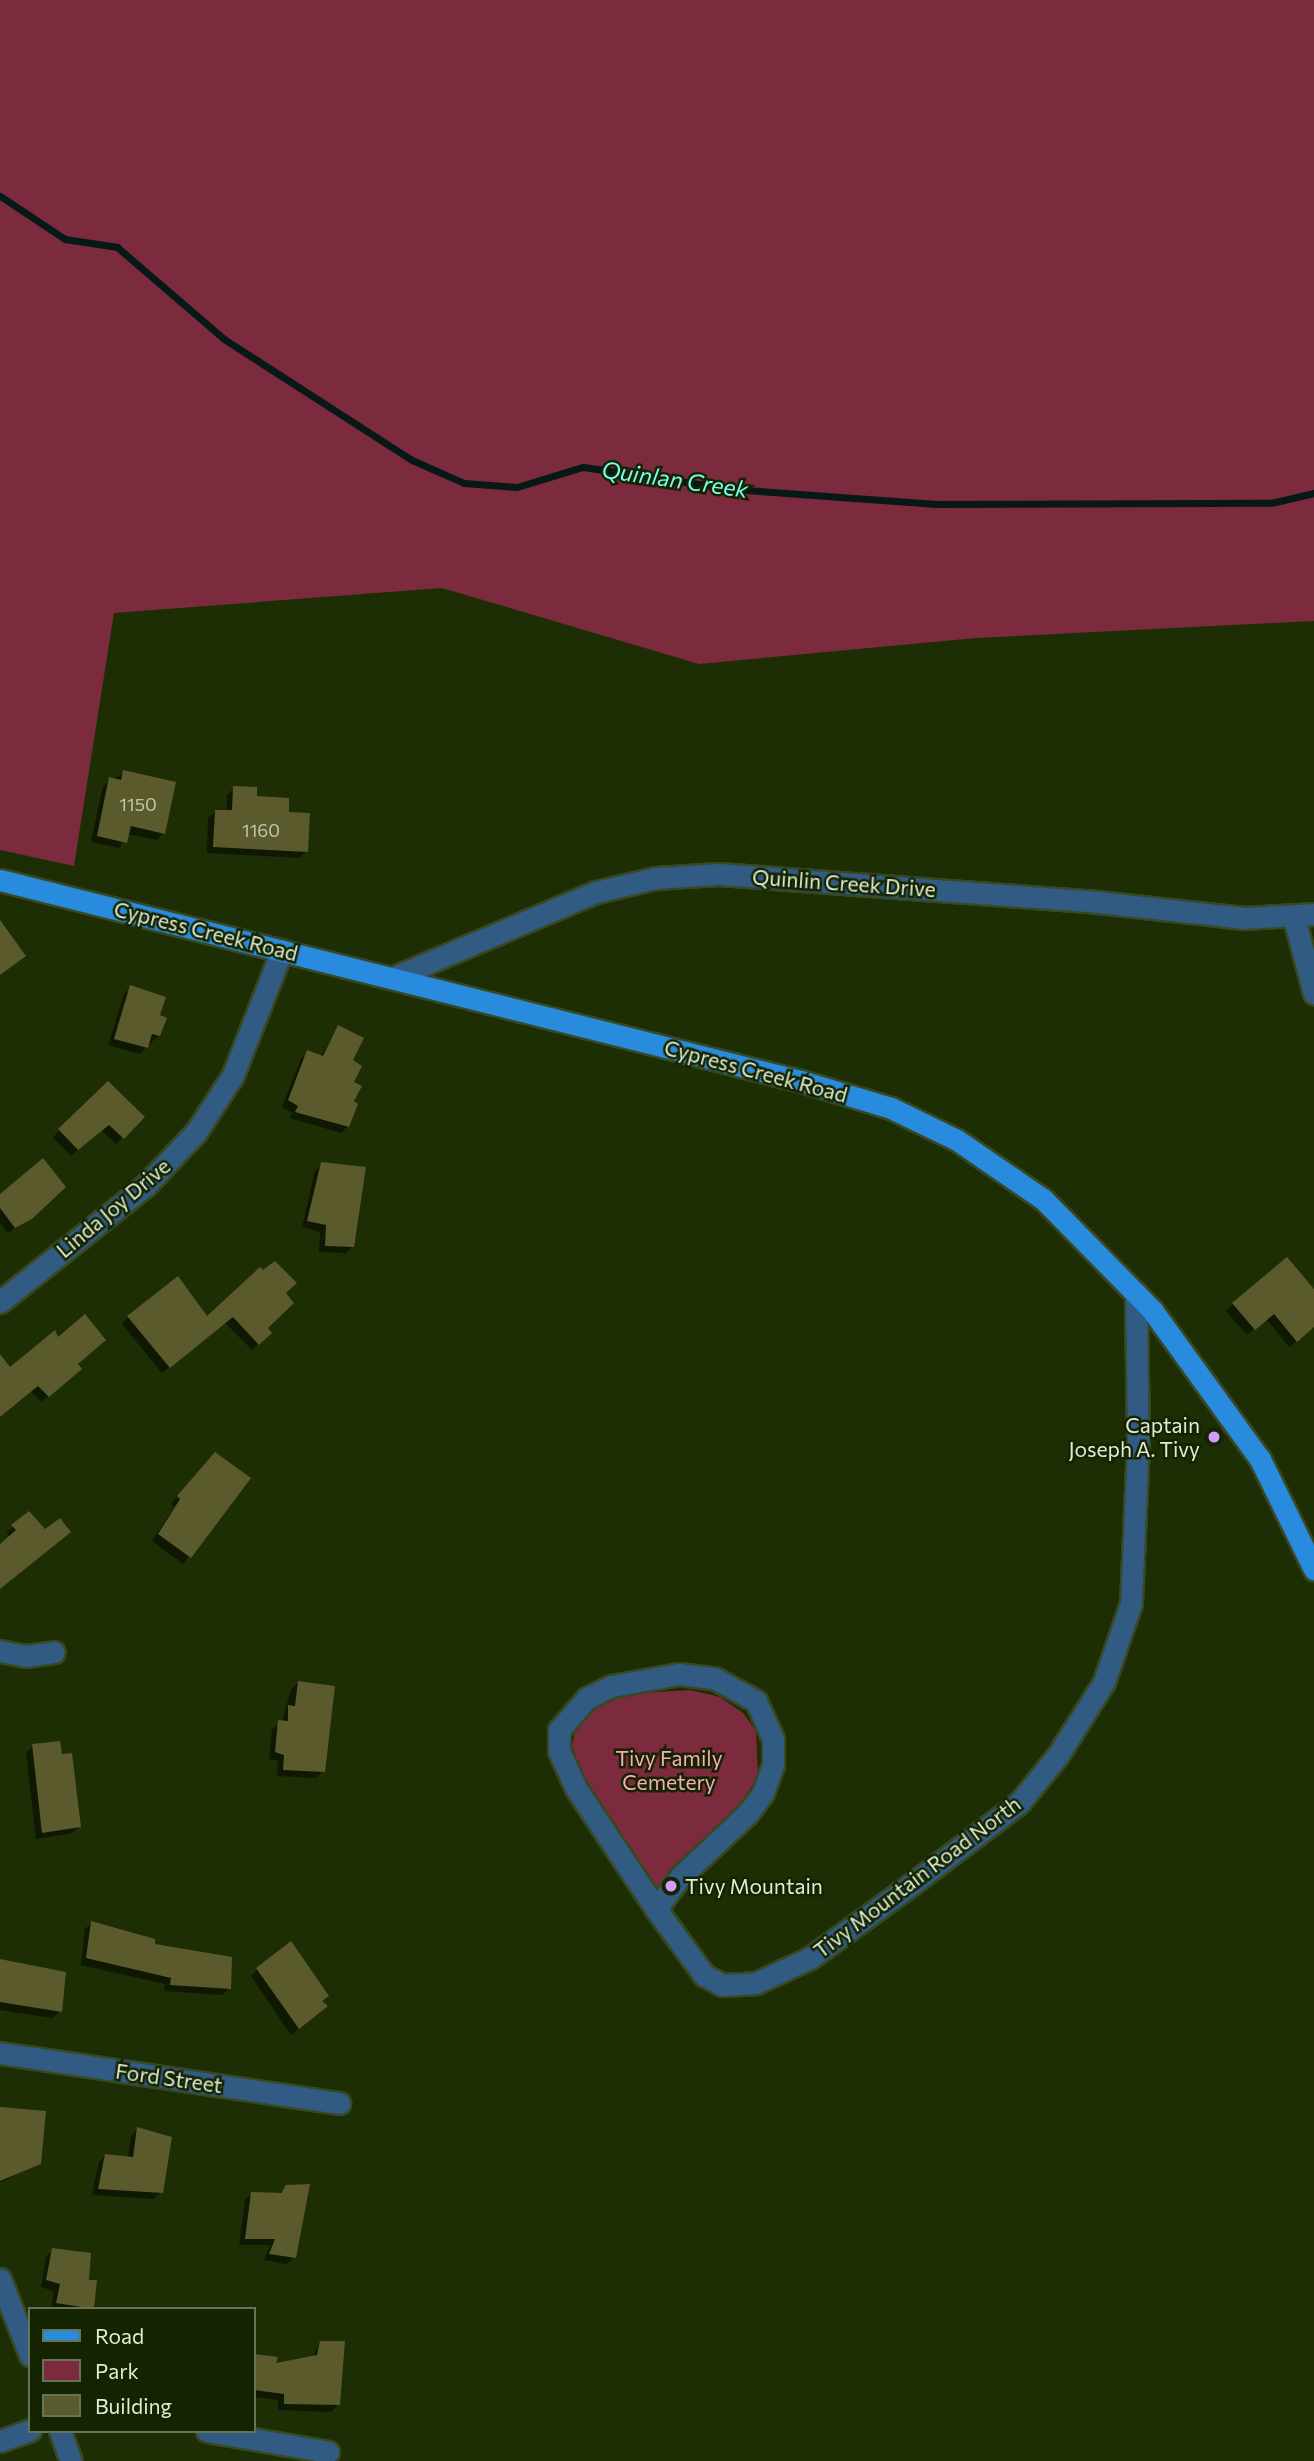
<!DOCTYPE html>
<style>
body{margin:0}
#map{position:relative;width:1314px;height:2461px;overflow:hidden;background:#1d2d04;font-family:Commissioner,sans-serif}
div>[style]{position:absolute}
.green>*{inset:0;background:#7c2a3e}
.shadow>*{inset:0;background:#0007}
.stream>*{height:7px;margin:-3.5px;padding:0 3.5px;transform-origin:3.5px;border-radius:3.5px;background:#071917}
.building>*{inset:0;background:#5a5a2c}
.roads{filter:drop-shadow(2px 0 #384821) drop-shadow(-2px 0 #384821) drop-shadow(0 2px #384821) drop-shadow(0 -2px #384821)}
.minor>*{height:21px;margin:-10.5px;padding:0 10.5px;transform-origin:10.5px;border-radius:10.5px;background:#315b82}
.major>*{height:21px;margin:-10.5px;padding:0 10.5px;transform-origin:10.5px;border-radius:10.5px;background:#298bdd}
.dots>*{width:19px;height:19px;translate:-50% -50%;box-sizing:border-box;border:4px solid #142300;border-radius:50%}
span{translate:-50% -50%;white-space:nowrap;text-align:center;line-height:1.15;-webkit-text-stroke:5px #142300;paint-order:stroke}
.number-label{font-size:18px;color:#bec8ab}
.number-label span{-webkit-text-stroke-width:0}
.street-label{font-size:21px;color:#e0ecd5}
.poi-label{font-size:21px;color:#e0ecd5}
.right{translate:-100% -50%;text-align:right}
.left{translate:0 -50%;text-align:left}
.park-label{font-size:21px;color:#f7acb7}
.water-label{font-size:23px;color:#76fcf3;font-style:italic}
.legend{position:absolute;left:28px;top:2307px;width:228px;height:126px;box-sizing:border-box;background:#142300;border:2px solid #667355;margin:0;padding:9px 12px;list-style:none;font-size:21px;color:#e0ecd5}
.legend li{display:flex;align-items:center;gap:14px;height:35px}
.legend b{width:35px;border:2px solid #667355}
</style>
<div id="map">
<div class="green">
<i style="clip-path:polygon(0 0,1314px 0,1314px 621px,976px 638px,699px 664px,442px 588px,114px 613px,74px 866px,0 850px)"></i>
<i style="clip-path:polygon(690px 1690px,720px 1697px,743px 1713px,756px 1731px,758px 1777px,722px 1830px,656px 1895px,594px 1805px,572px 1746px,576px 1726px,594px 1706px,625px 1694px)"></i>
</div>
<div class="shadow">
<i style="clip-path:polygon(124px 772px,163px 833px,157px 840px,127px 834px,119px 848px,91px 842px,103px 786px)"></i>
<i style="clip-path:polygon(234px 788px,287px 814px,306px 851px,300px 858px,207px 853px,208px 818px,215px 812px,227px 812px,227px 795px)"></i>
<i style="clip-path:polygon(131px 987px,158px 1016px,159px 1035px,140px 1054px,108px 1045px,124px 994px)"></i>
<i style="clip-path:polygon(338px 1027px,351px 1060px,351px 1101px,348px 1126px,341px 1133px,290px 1118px,293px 1113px,282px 1107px,301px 1059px,308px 1052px,321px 1057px)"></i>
<i style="clip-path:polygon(108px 1083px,142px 1117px,116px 1144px,101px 1130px,71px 1156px,53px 1137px)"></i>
<i style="clip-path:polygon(322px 1164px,353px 1246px,346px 1253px,319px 1252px,320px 1232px,302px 1227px,315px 1171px)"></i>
<i style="clip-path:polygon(0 1194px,52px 1199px,8px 1233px,0 1223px)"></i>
<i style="clip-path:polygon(1314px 1292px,1314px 1326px,1289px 1347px,1266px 1319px,1247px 1335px,1226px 1311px,1233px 1304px)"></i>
<i style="clip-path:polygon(284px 1293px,266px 1328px,270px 1333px,252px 1350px,225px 1323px,162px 1373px,122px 1324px,128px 1317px,207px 1318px)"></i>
<i style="clip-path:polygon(76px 1365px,73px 1376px,41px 1402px,31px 1391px,0 1417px,0 1376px)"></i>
<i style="clip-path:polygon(209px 1461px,249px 1479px,183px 1564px,152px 1541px,174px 1507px,171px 1504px)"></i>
<i style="clip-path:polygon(28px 1514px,0 1588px,0 1546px,10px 1537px,6px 1533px)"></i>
<i style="clip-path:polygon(298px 1683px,323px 1771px,316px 1778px,277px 1776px,278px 1761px,269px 1759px,272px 1729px,282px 1722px,291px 1689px)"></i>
<i style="clip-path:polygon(33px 1746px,61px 1755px,79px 1826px,73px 1833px,36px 1839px,26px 1753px)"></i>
<i style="clip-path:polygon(91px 1923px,153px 1945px,229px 1988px,222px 1995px,164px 1991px,165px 1984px,81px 1965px,85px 1929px)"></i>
<i style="clip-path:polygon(0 1961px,60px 2011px,53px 2018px,0 2010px)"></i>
<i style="clip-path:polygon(258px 1969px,320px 2002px,319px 2012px,291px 2035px,251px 1976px)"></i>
<i style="clip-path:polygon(0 2108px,39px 2163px,0 2183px)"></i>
<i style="clip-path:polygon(138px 2129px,161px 2192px,154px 2199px,92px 2195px,99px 2162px,106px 2155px,128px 2158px,131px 2136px)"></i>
<i style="clip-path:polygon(286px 2186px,294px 2257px,287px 2264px,264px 2260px,270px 2245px,239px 2245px,245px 2200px,252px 2193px,279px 2193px)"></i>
<i style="clip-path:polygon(53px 2250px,87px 2282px,93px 2305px,99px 2309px,51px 2309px,54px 2291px,41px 2287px,46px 2257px)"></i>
<i style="clip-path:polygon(320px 2343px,338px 2405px,331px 2412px,278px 2410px,278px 2400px,254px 2397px,254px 2356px,276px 2358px,274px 2365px,312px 2358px)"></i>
</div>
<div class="stream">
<i style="left:0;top:196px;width:78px;rotate:33.5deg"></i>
<i style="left:65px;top:239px;width:53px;rotate:8.7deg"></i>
<i style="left:117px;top:247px;width:141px;rotate:40.7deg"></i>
<i style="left:224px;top:339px;width:224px;rotate:32.8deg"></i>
<i style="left:412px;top:460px;width:57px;rotate:23.9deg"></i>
<i style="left:464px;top:483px;width:53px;rotate:4.3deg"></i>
<i style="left:517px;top:487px;width:69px;rotate:-16.9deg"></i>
<i style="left:583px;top:467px;width:151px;rotate:8.4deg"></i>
<i style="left:732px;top:489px;width:205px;rotate:4.2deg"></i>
<i style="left:936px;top:504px;width:335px;rotate:-0.2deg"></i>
<i style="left:1271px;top:503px;width:44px;rotate:-13.1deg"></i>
</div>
<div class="building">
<i style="clip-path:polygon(123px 770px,176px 782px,165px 834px,131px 826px,127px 843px,97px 836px,109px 777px,121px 780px)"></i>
<i style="clip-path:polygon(233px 786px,257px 787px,257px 796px,289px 798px,289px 812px,310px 813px,308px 852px,213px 847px,215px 810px,232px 810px)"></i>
<i style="clip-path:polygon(0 920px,26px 956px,0 975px)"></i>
<i style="clip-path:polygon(130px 985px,166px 997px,160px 1015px,167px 1018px,160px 1036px,152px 1034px,148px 1048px,114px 1039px)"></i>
<i style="clip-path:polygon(338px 1025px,364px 1038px,353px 1060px,362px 1066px,354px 1082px,362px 1086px,354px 1101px,358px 1104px,349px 1127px,295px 1112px,298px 1106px,288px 1100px,307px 1050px,323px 1056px)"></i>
<i style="clip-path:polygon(108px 1081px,145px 1117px,124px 1139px,109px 1125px,78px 1150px,58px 1129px)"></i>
<i style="clip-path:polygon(43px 1158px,66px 1187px,32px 1219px,15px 1228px,0 1208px,0 1194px)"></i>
<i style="clip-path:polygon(321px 1162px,366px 1167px,354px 1247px,325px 1246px,326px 1225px,307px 1221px)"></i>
<i style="clip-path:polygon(1287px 1257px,1314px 1289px,1314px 1327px,1297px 1342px,1274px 1314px,1255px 1330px,1232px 1303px)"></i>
<i style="clip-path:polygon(275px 1261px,297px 1283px,286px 1293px,294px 1303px,268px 1328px,272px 1333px,259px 1345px,233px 1317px,170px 1368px,127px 1316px,178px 1276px,207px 1316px,260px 1267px,263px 1270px)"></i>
<i style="clip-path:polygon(85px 1314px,106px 1340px,78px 1364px,82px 1369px,49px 1397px,38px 1386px,0 1417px,0 1354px,10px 1367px,55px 1330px,58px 1337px)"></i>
<i style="clip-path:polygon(215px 1452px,251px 1478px,191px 1558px,158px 1534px,180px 1499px,177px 1496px)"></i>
<i style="clip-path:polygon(29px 1511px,45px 1529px,60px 1518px,71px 1532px,0 1589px,0 1544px,16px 1530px,11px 1525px)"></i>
<i style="clip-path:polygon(298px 1681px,335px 1686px,325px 1772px,283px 1770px,284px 1755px,275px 1752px,278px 1720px,288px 1721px,288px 1705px,295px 1706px)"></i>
<i style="clip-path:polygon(60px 1741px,62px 1754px,72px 1753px,81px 1827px,42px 1833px,32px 1744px)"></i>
<i style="clip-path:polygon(91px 1921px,155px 1939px,155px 1944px,232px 1957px,231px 1989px,170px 1985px,171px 1978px,86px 1958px)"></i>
<i style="clip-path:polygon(291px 1941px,329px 1996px,322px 2001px,328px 2006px,299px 2029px,256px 1968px)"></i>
<i style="clip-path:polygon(0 1959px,66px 1972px,62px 2012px,0 2002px)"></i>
<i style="clip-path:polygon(0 2107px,46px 2111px,41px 2164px,0 2181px)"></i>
<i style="clip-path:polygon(137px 2127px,172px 2137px,163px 2193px,98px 2189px,105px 2154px,133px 2157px)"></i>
<i style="clip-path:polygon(310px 2184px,296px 2258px,269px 2254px,275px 2239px,245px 2239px,251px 2192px,281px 2193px,286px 2185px)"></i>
<i style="clip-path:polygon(52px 2248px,91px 2253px,89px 2280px,97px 2280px,94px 2309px,56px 2303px,60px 2284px,46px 2280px)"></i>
<i style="clip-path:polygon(320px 2341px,345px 2341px,340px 2405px,284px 2404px,284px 2394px,254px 2390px,254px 2354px,278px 2357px,276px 2363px,317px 2355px)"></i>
</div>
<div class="roads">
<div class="minor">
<i style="left:1294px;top:918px;width:78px;rotate:75.1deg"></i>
<i style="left:392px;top:978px;width:221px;rotate:-22.9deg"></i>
<i style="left:596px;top:892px;width:61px;rotate:-13.3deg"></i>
<i style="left:655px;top:878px;width:64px;rotate:-3.6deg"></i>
<i style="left:719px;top:874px;width:370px;rotate:4.2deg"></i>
<i style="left:1088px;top:901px;width:157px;rotate:6.2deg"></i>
<i style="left:1244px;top:918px;width:70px;rotate:-3.3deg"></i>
<i style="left:0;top:1302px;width:186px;rotate:-38.7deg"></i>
<i style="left:145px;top:1186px;width:74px;rotate:-46.6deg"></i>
<i style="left:196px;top:1132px;width:68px;rotate:-57deg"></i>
<i style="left:233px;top:1075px;width:134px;rotate:-68.6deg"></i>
<i style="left:0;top:1651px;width:26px;rotate:11deg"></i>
<i style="left:26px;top:1656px;width:28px;rotate:-8deg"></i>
<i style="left:679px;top:1674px;width:35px;rotate:7deg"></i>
<i style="left:714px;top:1678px;width:48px;rotate:28.7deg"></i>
<i style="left:756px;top:1701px;width:42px;rotate:65.9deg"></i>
<i style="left:773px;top:1739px;width:26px;rotate:90deg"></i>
<i style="left:773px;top:1765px;width:30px;rotate:110deg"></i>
<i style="left:763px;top:1793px;width:26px;rotate:127deg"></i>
<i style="left:747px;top:1814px;width:92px;rotate:136.8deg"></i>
<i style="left:680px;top:1877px;width:40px;rotate:127deg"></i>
<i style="left:656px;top:1909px;width:145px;rotate:-123.5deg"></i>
<i style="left:576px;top:1788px;width:41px;rotate:-114.7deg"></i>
<i style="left:559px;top:1751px;width:21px;rotate:-90deg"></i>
<i style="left:559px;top:1730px;width:43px;rotate:-48.8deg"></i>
<i style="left:587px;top:1698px;width:28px;rotate:-26deg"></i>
<i style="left:612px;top:1686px;width:68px;rotate:-10.2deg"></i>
<i style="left:656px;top:1909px;width:82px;rotate:54deg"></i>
<i style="left:704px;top:1975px;width:21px;rotate:29deg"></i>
<i style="left:722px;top:1985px;width:34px;rotate:-3deg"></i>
<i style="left:756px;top:1983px;width:60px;rotate:-24.8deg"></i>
<i style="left:810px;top:1958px;width:126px;rotate:-36deg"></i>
<i style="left:912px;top:1884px;width:136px;rotate:-37.2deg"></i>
<i style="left:1020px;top:1802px;width:60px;rotate:-51deg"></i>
<i style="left:1058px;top:1755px;width:86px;rotate:-57.8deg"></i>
<i style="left:1104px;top:1682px;width:83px;rotate:-71.1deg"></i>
<i style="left:1131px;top:1603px;width:160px;rotate:-87.5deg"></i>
<i style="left:1138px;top:1443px;width:150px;rotate:-90.8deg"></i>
<i style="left:0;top:2053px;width:343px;rotate:8.4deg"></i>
<i style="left:0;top:2279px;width:82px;rotate:68.5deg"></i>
<i style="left:60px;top:2431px;width:32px;rotate:70deg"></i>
<i style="left:207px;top:2431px;width:123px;rotate:9.8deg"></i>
<i style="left:0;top:2441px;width:32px;rotate:-20deg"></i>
</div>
<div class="major">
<i style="left:0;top:880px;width:826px;rotate:14.09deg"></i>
<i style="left:801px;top:1081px;width:94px;rotate:16.7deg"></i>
<i style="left:891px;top:1108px;width:73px;rotate:25.9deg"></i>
<i style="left:957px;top:1140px;width:104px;rotate:34.5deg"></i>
<i style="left:1043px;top:1199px;width:156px;rotate:45.5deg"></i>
<i style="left:1152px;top:1310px;width:184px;rotate:54.1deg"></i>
<i style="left:1260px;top:1459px;width:123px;rotate:63.9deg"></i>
</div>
</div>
<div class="dots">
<i style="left:1214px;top:1437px;background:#d29dfd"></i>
<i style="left:671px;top:1886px;background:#d29dfd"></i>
</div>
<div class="number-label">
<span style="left:138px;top:804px">1150</span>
<span style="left:261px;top:830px">1160</span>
</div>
<div class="street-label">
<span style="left:844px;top:883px;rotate:4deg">Quinlin Creek Drive</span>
<span style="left:206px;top:931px;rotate:14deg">Cypress Creek Road</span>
<span style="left:756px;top:1071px;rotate:15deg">Cypress Creek Road</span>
<span style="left:113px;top:1208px;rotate:-40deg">Linda Joy Drive</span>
<span style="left:917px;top:1877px;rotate:-37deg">Tivy Mountain Road North</span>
<span style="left:169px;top:2078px;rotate:8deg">Ford Street</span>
</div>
<div class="poi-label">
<span class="right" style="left:1200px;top:1437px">Captain<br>Joseph A. Tivy</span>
<span class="left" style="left:685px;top:1886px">Tivy Mountain</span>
</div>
<div class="park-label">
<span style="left:669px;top:1770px">Tivy Family<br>Cemetery</span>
</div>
<div class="water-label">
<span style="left:675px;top:479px;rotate:8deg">Quinlan Creek</span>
</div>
<ul class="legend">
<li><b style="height:9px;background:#298bdd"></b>Road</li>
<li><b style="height:19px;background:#7c2a3e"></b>Park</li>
<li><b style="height:19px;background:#5a5a2c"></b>Building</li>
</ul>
</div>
